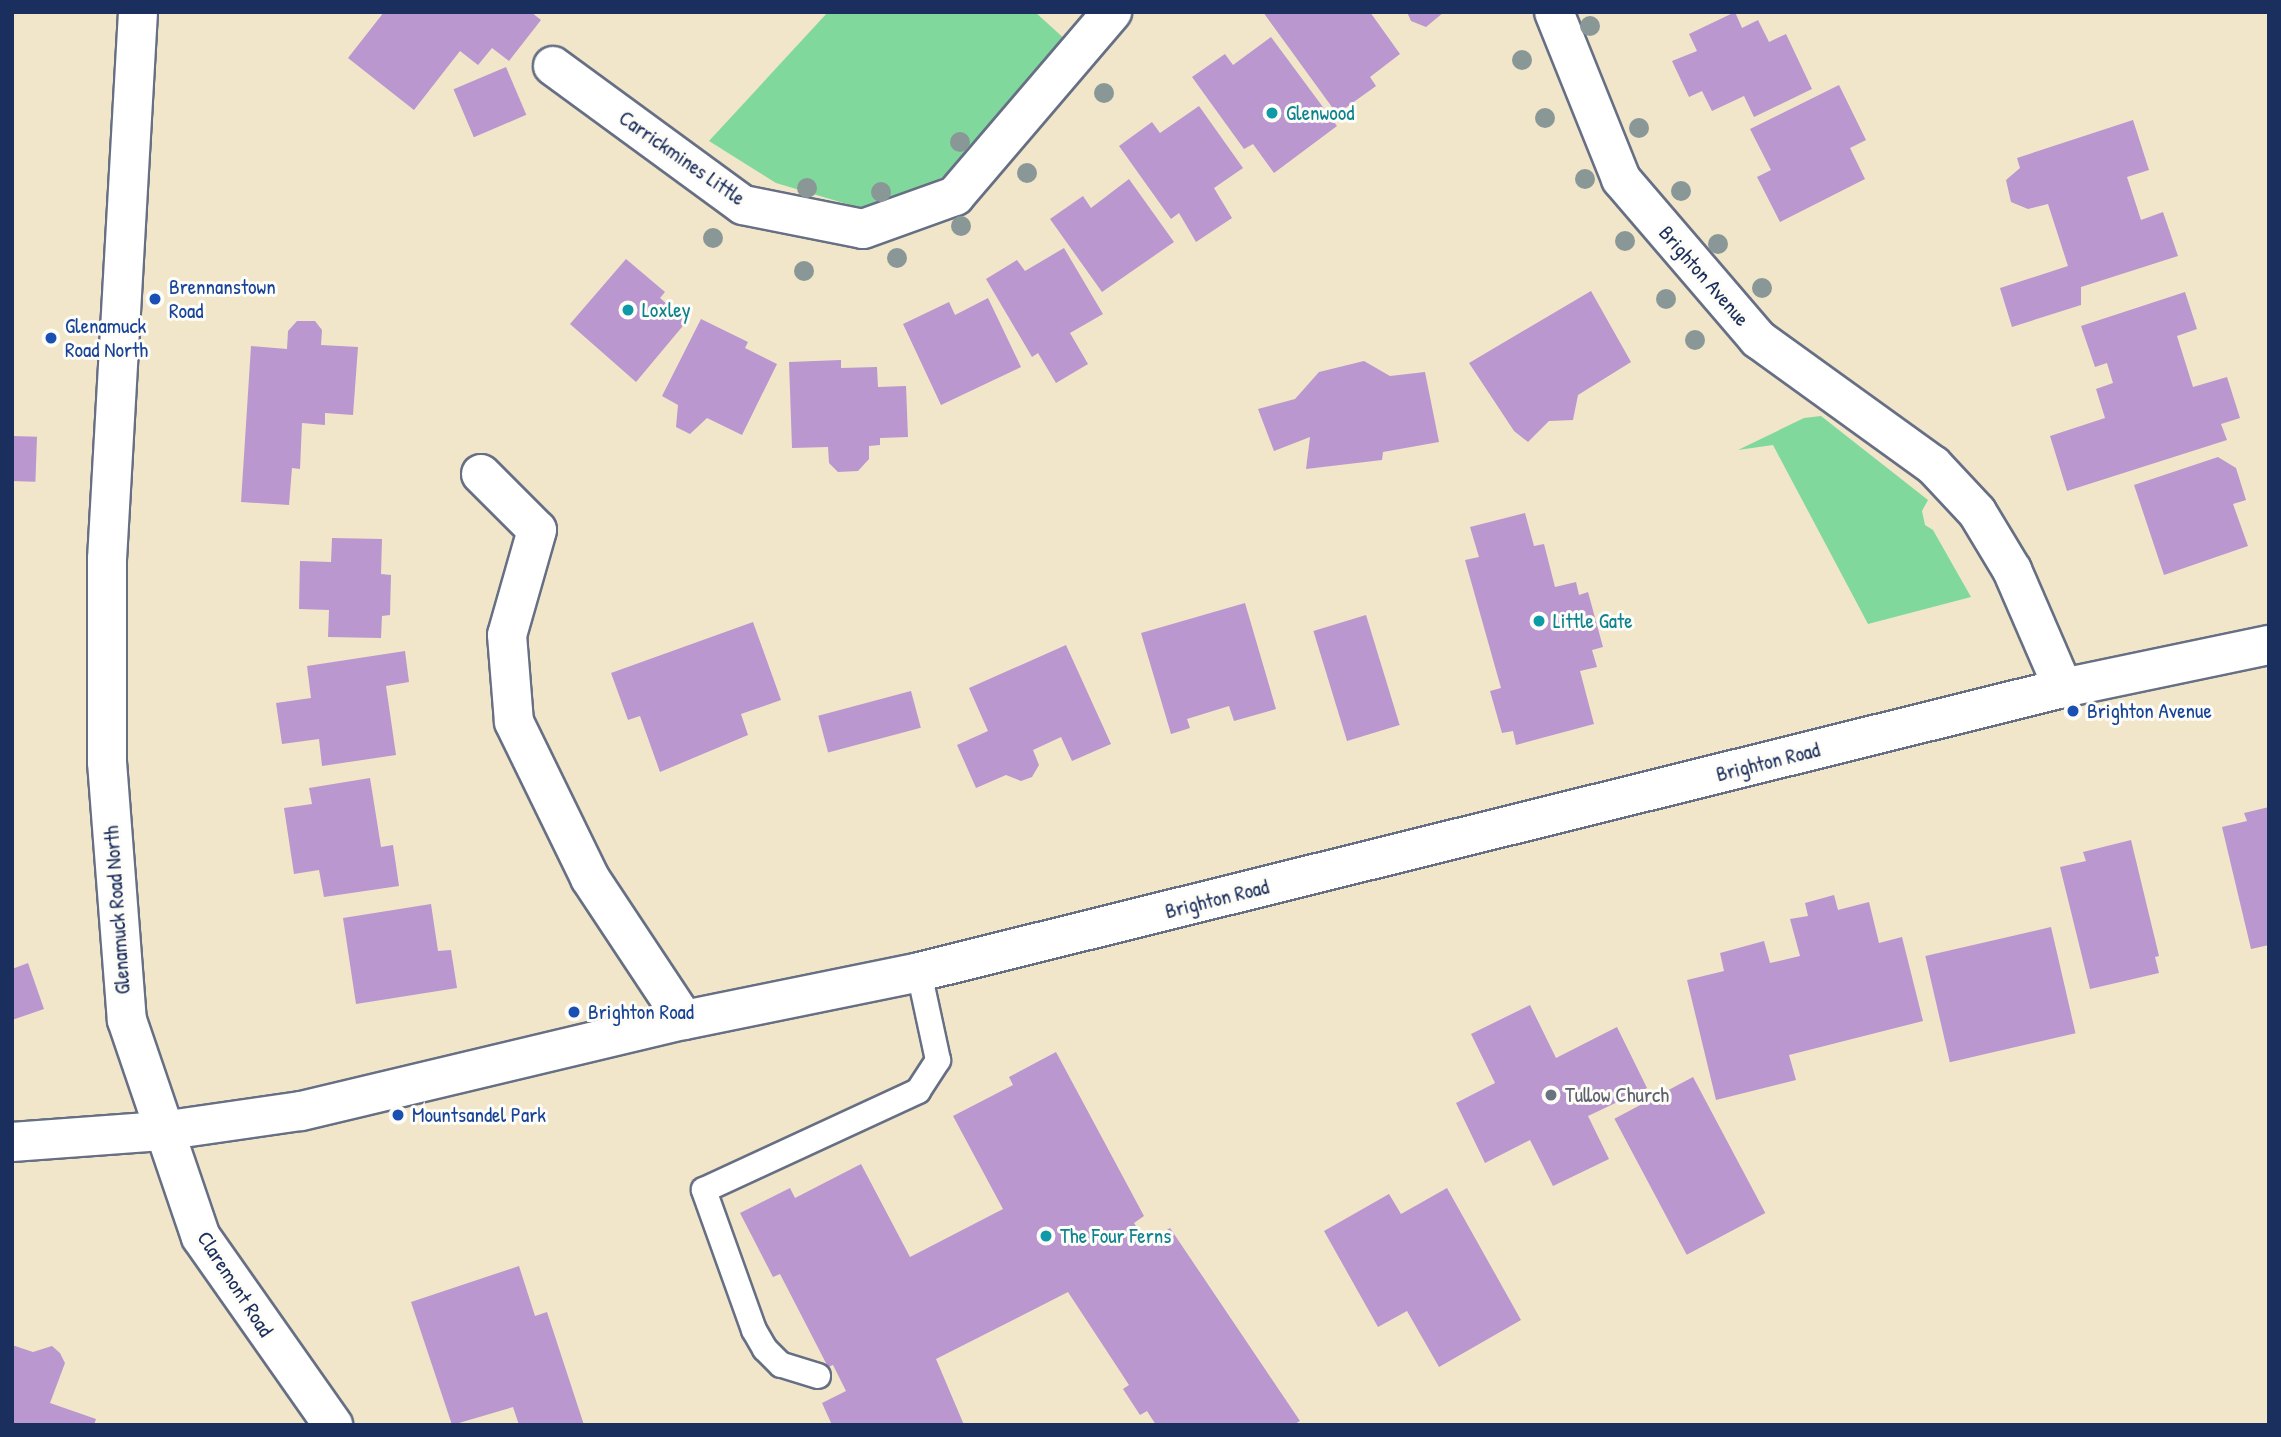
<!DOCTYPE html>
<style>
body{margin:0}
#map{position:relative;width:2281px;height:1437px;overflow:hidden;background:#f1e6ca;font-family:"Patrick Hand",sans-serif}
div>[style]{position:absolute}
.green>*{inset:0;background:#81d89d}
.building>*{inset:0;background:#ba97cf;transform-origin:0 0}
.roads{filter:drop-shadow(2px 0 #666f84) drop-shadow(-2px 0 #666f84) drop-shadow(0 2px #666f84) drop-shadow(0 -2px #666f84)}
.service>*{height:24px;margin:-12px;padding:0 12px;transform-origin:12px;border-radius:12px;background:#fff}
.minor>*{height:38px;margin:-19px;padding:0 19px;transform-origin:19px;border-radius:19px;background:#fff}
.tertiary>*{height:38px;margin:-19px;padding:0 19px;transform-origin:19px;border-radius:19px;background:#fff}
.secondary>*{height:38px;margin:-19px;padding:0 19px;transform-origin:19px;border-radius:19px;background:#fff}
.trees>*{width:20px;height:20px;margin:-10px;border-radius:50%;background:#899897}
.dots>*{width:19px;height:19px;translate:-50% -50%;box-sizing:border-box;border:4px solid #fdfcf7;border-radius:50%}
span{translate:-50% -50%;white-space:nowrap;text-align:center;line-height:1.15;-webkit-text-stroke:6px #fdfcf7;paint-order:stroke}
.culture-label{font-size:21px;color:#0d838f}
.left{translate:0 -50%;text-align:left}
.street-label{font-size:21px;color:#1b2f5e}
.transit-label{font-size:21px;color:#164399}
.worship-label{font-size:21px;color:#5b616d}
.frame{position:absolute;inset:0;border:14px solid #1b2f5e;pointer-events:none}
</style>
<div id="map">
<div class="green">
<i style="clip-path:polygon(828px 12px,1035px 12px,1067px 41px,960px 164px,934px 183px,874px 207px,857px 207px,776px 183px,709px 141px)"></i>
<i style="clip-path:polygon(1821px 416px,1928px 500px,1922px 511px,1925px 525px,1933px 530px,1971px 597px,1868px 624px,1773px 445px,1738px 450px,1804px 418px)"></i>
</div>
<div class="building">
<i style="clip-path:polygon(384px 12px,531px 12px,541px 20px,509px 61px,492px 48px,478px 65px,460px 51px,414px 110px,348px 58px)"></i>
<i style="clip-path:polygon(1263px 12px,1370px 12px,1400px 54px,1370px 77px,1376px 86px,1337px 114px)"></i>
<i style="clip-path:polygon(1407px 12px,1444px 12px,1426px 27px,1411px 21px)"></i>
<i style="clip-path:polygon(1735px 12px,1742px 28px,1758px 20px,1769px 42px,1786px 34px,1812px 89px,1754px 117px,1744px 96px,1712px 111px,1702px 91px,1689px 97px,1672px 61px,1697px 51px,1689px 34px)"></i>
<i style="clip-path:polygon(1271px 37px,1337px 126px,1274px 173px,1253px 144px,1244px 149px,1192px 77px,1225px 54px,1233px 65px)"></i>
<i style="left:506px;top:67px;width:52px;height:57px;rotate:67deg"></i>
<i style="clip-path:polygon(1839px 85px,1866px 140px,1850px 148px,1865px 179px,1780px 222px,1757px 177px,1771px 170px,1750px 129px)"></i>
<i style="clip-path:polygon(1199px 106px,1243px 168px,1214px 188px,1232px 218px,1196px 242px,1179px 213px,1171px 219px,1119px 146px,1152px 122px,1160px 133px)"></i>
<i style="clip-path:polygon(2133px 120px,2149px 170px,2127px 177px,2141px 220px,2163px 212px,2178px 256px,2081px 287px,2081px 305px,2012px 327px,2000px 288px,2068px 266px,2048px 204px,2028px 209px,2011px 202px,2006px 180px,2020px 168px,2017px 158px)"></i>
<i style="clip-path:polygon(1129px 179px,1174px 242px,1102px 292px,1050px 219px,1083px 196px,1091px 208px)"></i>
<i style="clip-path:polygon(1064px 248px,1103px 314px,1070px 333px,1088px 364px,1056px 383px,1038px 353px,1032px 357px,986px 279px,1017px 260px,1025px 271px)"></i>
<i style="clip-path:polygon(626px 259px,665px 292px,660px 298px,687px 321px,636px 382px,570px 324px)"></i>
<i style="clip-path:polygon(1591px 291px,1631px 362px,1578px 395px,1573px 420px,1549px 421px,1528px 442px,1514px 431px,1469px 363px)"></i>
<i style="clip-path:polygon(2185px 292px,2197px 329px,2177px 336px,2193px 387px,2227px 377px,2240px 418px,2221px 424px,2227px 440px,2067px 491px,2050px 436px,2105px 418px,2096px 389px,2113px 383px,2107px 363px,2095px 367px,2081px 326px)"></i>
<i style="clip-path:polygon(988px 298px,1021px 367px,941px 405px,903px 324px,949px 302px,955px 315px)"></i>
<i style="clip-path:polygon(701px 319px,748px 342px,745px 348px,777px 364px,742px 435px,707px 418px,690px 434px,676px 427px,678px 405px,662px 396px)"></i>
<i style="clip-path:polygon(297px 321px,315px 321px,322px 330px,321px 345px,358px 347px,353px 415px,325px 413px,325px 425px,302px 423px,300px 469px,292px 468px,289px 505px,241px 502px,251px 346px,287px 349px,288px 331px)"></i>
<i style="clip-path:polygon(841px 360px,841px 368px,877px 367px,878px 387px,906px 386px,908px 437px,880px 438px,880px 445px,869px 446px,869px 459px,858px 471px,838px 472px,829px 463px,828px 447px,792px 448px,789px 362px)"></i>
<i style="clip-path:polygon(1364px 361px,1390px 376px,1425px 372px,1439px 442px,1383px 452px,1382px 460px,1306px 469px,1310px 437px,1274px 451px,1258px 409px,1295px 399px,1319px 372px)"></i>
<i style="left:12px;top:436px;width:25px;height:45px;rotate:2deg"></i>
<i style="clip-path:polygon(2218px 457px,2236px 468px,2246px 500px,2233px 504px,2248px 546px,2164px 575px,2134px 485px)"></i>
<i style="clip-path:polygon(1525px 513px,1534px 546px,1544px 544px,1555px 587px,1576px 582px,1579px 595px,1588px 592px,1603px 647px,1592px 650px,1597px 667px,1580px 671px,1594px 724px,1516px 745px,1513px 731px,1502px 733px,1490px 691px,1501px 688px,1465px 560px,1479px 557px,1470px 527px)"></i>
<i style="clip-path:polygon(332px 538px,382px 539px,381px 574px,391px 575px,390px 615px,382px 616px,381px 638px,328px 637px,329px 610px,299px 609px,300px 561px,331px 562px)"></i>
<i style="clip-path:polygon(1245px 603px,1276px 709px,1234px 721px,1229px 706px,1187px 719px,1190px 728px,1171px 734px,1141px 633px)"></i>
<i style="left:1366px;top:615px;width:115px;height:55px;rotate:73deg"></i>
<i style="clip-path:polygon(753px 622px,781px 700px,741px 714px,748px 735px,660px 772px,640px 716px,628px 720px,611px 673px)"></i>
<i style="clip-path:polygon(1066px 645px,1111px 744px,1072px 761px,1061px 737px,1033px 750px,1039px 765px,1032px 777px,1021px 781px,1006px 775px,976px 788px,957px 745px,988px 731px,969px 688px)"></i>
<i style="clip-path:polygon(405px 651px,409px 682px,386px 686px,396px 755px,322px 766px,319px 739px,282px 744px,276px 703px,311px 698px,307px 666px)"></i>
<i style="left:911px;top:691px;width:38px;height:96px;rotate:75deg"></i>
<i style="clip-path:polygon(370px 778px,381px 847px,393px 845px,399px 886px,324px 897px,319px 870px,294px 874px,284px 808px,312px 804px,309px 788px)"></i>
<i style="clip-path:polygon(2269px 807px,2269px 945px,2251px 949px,2222px 827px,2247px 821px,2244px 813px)"></i>
<i style="clip-path:polygon(2131px 840px,2159px 956px,2155px 957px,2159px 973px,2090px 989px,2060px 867px,2086px 861px,2083px 852px)"></i>
<i style="clip-path:polygon(1834px 895px,1838px 910px,1869px 902px,1879px 943px,1902px 937px,1923px 1021px,1789px 1055px,1796px 1080px,1716px 1100px,1687px 980px,1724px 971px,1720px 953px,1764px 941px,1770px 963px,1800px 956px,1790px 919px,1808px 916px,1805px 903px)"></i>
<i style="clip-path:polygon(431px 904px,438px 951px,451px 950px,457px 988px,356px 1004px,343px 918px)"></i>
<i style="left:2051px;top:927px;width:109px;height:129px;rotate:77deg"></i>
<i style="clip-path:polygon(28px 963px,44px 1009px,12px 1020px,12px 969px)"></i>
<i style="clip-path:polygon(1530px 1005px,1556px 1058px,1617px 1027px,1647px 1088px,1588px 1116px,1609px 1159px,1553px 1186px,1530px 1140px,1485px 1163px,1456px 1103px,1495px 1083px,1471px 1034px)"></i>
<i style="clip-path:polygon(1056px 1052px,1144px 1216px,1134px 1223px,1147px 1243px,1170px 1228px,1300px 1421px,1293px 1425px,1156px 1425px,1147px 1411px,1140px 1415px,1123px 1389px,1129px 1385px,1068px 1292px,936px 1359px,964px 1425px,832px 1425px,822px 1403px,846px 1391px,833px 1365px,828px 1367px,780px 1274px,773px 1277px,740px 1213px,790px 1188px,795px 1198px,861px 1164px,910px 1257px,1003px 1209px,953px 1116px,1013px 1085px,1009px 1077px)"></i>
<i style="left:1693px;top:1077px;width:154px;height:89px;rotate:62deg"></i>
<i style="clip-path:polygon(1447px 1188px,1521px 1320px,1439px 1367px,1407px 1311px,1378px 1327px,1324px 1231px,1389px 1194px,1401px 1214px)"></i>
<i style="clip-path:polygon(519px 1266px,535px 1316px,547px 1312px,584px 1425px,519px 1425px,513px 1407px,452px 1425px,411px 1302px)"></i>
<i style="clip-path:polygon(12px 1345px,33px 1352px,52px 1346px,60px 1353px,65px 1363px,50px 1403px,96px 1419px,94px 1425px,12px 1425px)"></i>
</div>
<div class="roads">
<div class="service">
<i style="left:818px;top:1376px;width:39px;rotate:-163deg"></i>
<i style="left:781px;top:1365px;width:23px;rotate:-135deg"></i>
<i style="left:765px;top:1349px;width:22px;rotate:-120deg"></i>
<i style="left:754px;top:1330px;width:149px;rotate:-109.7deg"></i>
<i style="left:704px;top:1190px;width:236px;rotate:-24.8deg"></i>
<i style="left:918px;top:1091px;width:37px;rotate:-57deg"></i>
<i style="left:938px;top:1060px;width:90px;rotate:-102.2deg"></i>
</div>
<div class="minor">
<i style="left:1554px;top:12px;width:180px;rotate:68.1deg"></i>
<i style="left:1621px;top:179px;width:211px;rotate:49.4deg"></i>
<i style="left:1758px;top:339px;width:216px;rotate:35.8deg"></i>
<i style="left:1933px;top:465px;width:64px;rotate:46.9deg"></i>
<i style="left:1977px;top:512px;width:68px;rotate:58.9deg"></i>
<i style="left:2012px;top:570px;width:129px;rotate:66.6deg"></i>
<i style="left:553px;top:66px;width:235px;rotate:36.2deg"></i>
<i style="left:743px;top:205px;width:122px;rotate:11.3deg"></i>
<i style="left:863px;top:229px;width:98px;rotate:-19.7deg"></i>
<i style="left:955px;top:196px;width:242px;rotate:-49.5deg"></i>
<i style="left:481px;top:474px;width:79px;rotate:45deg"></i>
<i style="left:537px;top:530px;width:109px;rotate:105.9deg"></i>
<i style="left:507px;top:635px;width:87px;rotate:85.4deg"></i>
<i style="left:514px;top:722px;width:174px;rotate:64deg"></i>
<i style="left:590px;top:878px;width:170px;rotate:56.5deg"></i>
</div>
<div class="tertiary">
<i style="left:12px;top:1142px;width:150px;rotate:-4.2deg"></i>
<i style="left:162px;top:1131px;width:140px;rotate:-8.2deg"></i>
<i style="left:301px;top:1111px;width:394px;rotate:-13.4deg"></i>
<i style="left:684px;top:1020px;width:240px;rotate:-11.5deg"></i>
<i style="left:919px;top:972px;width:1179px;rotate:-13.94deg"></i>
<i style="left:2063px;top:688px;width:210px;rotate:-11.8deg"></i>
</div>
<div class="secondary">
<i style="left:138px;top:12px;width:548px;rotate:93.24deg"></i>
<i style="left:107px;top:559px;width:203px;rotate:90deg"></i>
<i style="left:107px;top:762px;width:259px;rotate:85.6deg"></i>
<i style="left:127px;top:1020px;width:229px;rotate:71.2deg"></i>
<i style="left:201px;top:1237px;width:230px;rotate:54.9deg"></i>
</div>
</div>
<div class="trees">
<i style="left:1590px;top:26px"></i>
<i style="left:1522px;top:60px"></i>
<i style="left:1104px;top:93px"></i>
<i style="left:1545px;top:118px"></i>
<i style="left:1639px;top:128px"></i>
<i style="left:960px;top:142px"></i>
<i style="left:1027px;top:173px"></i>
<i style="left:1585px;top:179px"></i>
<i style="left:807px;top:188px"></i>
<i style="left:1681px;top:191px"></i>
<i style="left:881px;top:192px"></i>
<i style="left:961px;top:226px"></i>
<i style="left:713px;top:238px"></i>
<i style="left:1625px;top:241px"></i>
<i style="left:1718px;top:244px"></i>
<i style="left:897px;top:258px"></i>
<i style="left:804px;top:271px"></i>
<i style="left:1762px;top:288px"></i>
<i style="left:1666px;top:299px"></i>
<i style="left:1695px;top:340px"></i>
</div>
<div class="dots">
<i style="left:1272px;top:113px;background:#0f9aa8"></i>
<i style="left:155px;top:299px;background:#1a4fb4"></i>
<i style="left:628px;top:310px;background:#0f9aa8"></i>
<i style="left:51px;top:338px;background:#1a4fb4"></i>
<i style="left:1539px;top:621px;background:#0f9aa8"></i>
<i style="left:2073px;top:711px;background:#1a4fb4"></i>
<i style="left:574px;top:1012px;background:#1a4fb4"></i>
<i style="left:1551px;top:1095px;background:#6b7280"></i>
<i style="left:398px;top:1115px;background:#1a4fb4"></i>
<i style="left:1046px;top:1236px;background:#0f9aa8"></i>
</div>
<div class="culture-label">
<span class="left" style="left:1286px;top:113px">Glenwood</span>
<span class="left" style="left:642px;top:310px">Loxley</span>
<span class="left" style="left:1553px;top:621px">Little Gate</span>
<span class="left" style="left:1060px;top:1236px">The Four Ferns</span>
</div>
<div class="street-label">
<span style="left:682px;top:158px;rotate:35deg">Carrickmines Little</span>
<span style="left:1704px;top:276px;rotate:49deg">Brighton Avenue</span>
<span style="left:1768px;top:762px;rotate:-14deg">Brighton Road</span>
<span style="left:1217px;top:899px;rotate:-14deg">Brighton Road</span>
<span style="left:117px;top:910px;rotate:-94deg">Glenamuck Road North</span>
<span style="left:235px;top:1284px;rotate:57deg">Claremont Road</span>
</div>
<div class="transit-label">
<span class="left" style="left:169px;top:299px">Brennanstown<br>Road</span>
<span class="left" style="left:65px;top:338px">Glenamuck<br>Road North</span>
<span class="left" style="left:2087px;top:711px">Brighton Avenue</span>
<span class="left" style="left:588px;top:1012px">Brighton Road</span>
<span class="left" style="left:412px;top:1115px">Mountsandel Park</span>
</div>
<div class="worship-label">
<span class="left" style="left:1565px;top:1095px">Tullow Church</span>
</div>
<div class="frame"></div>
</div>
